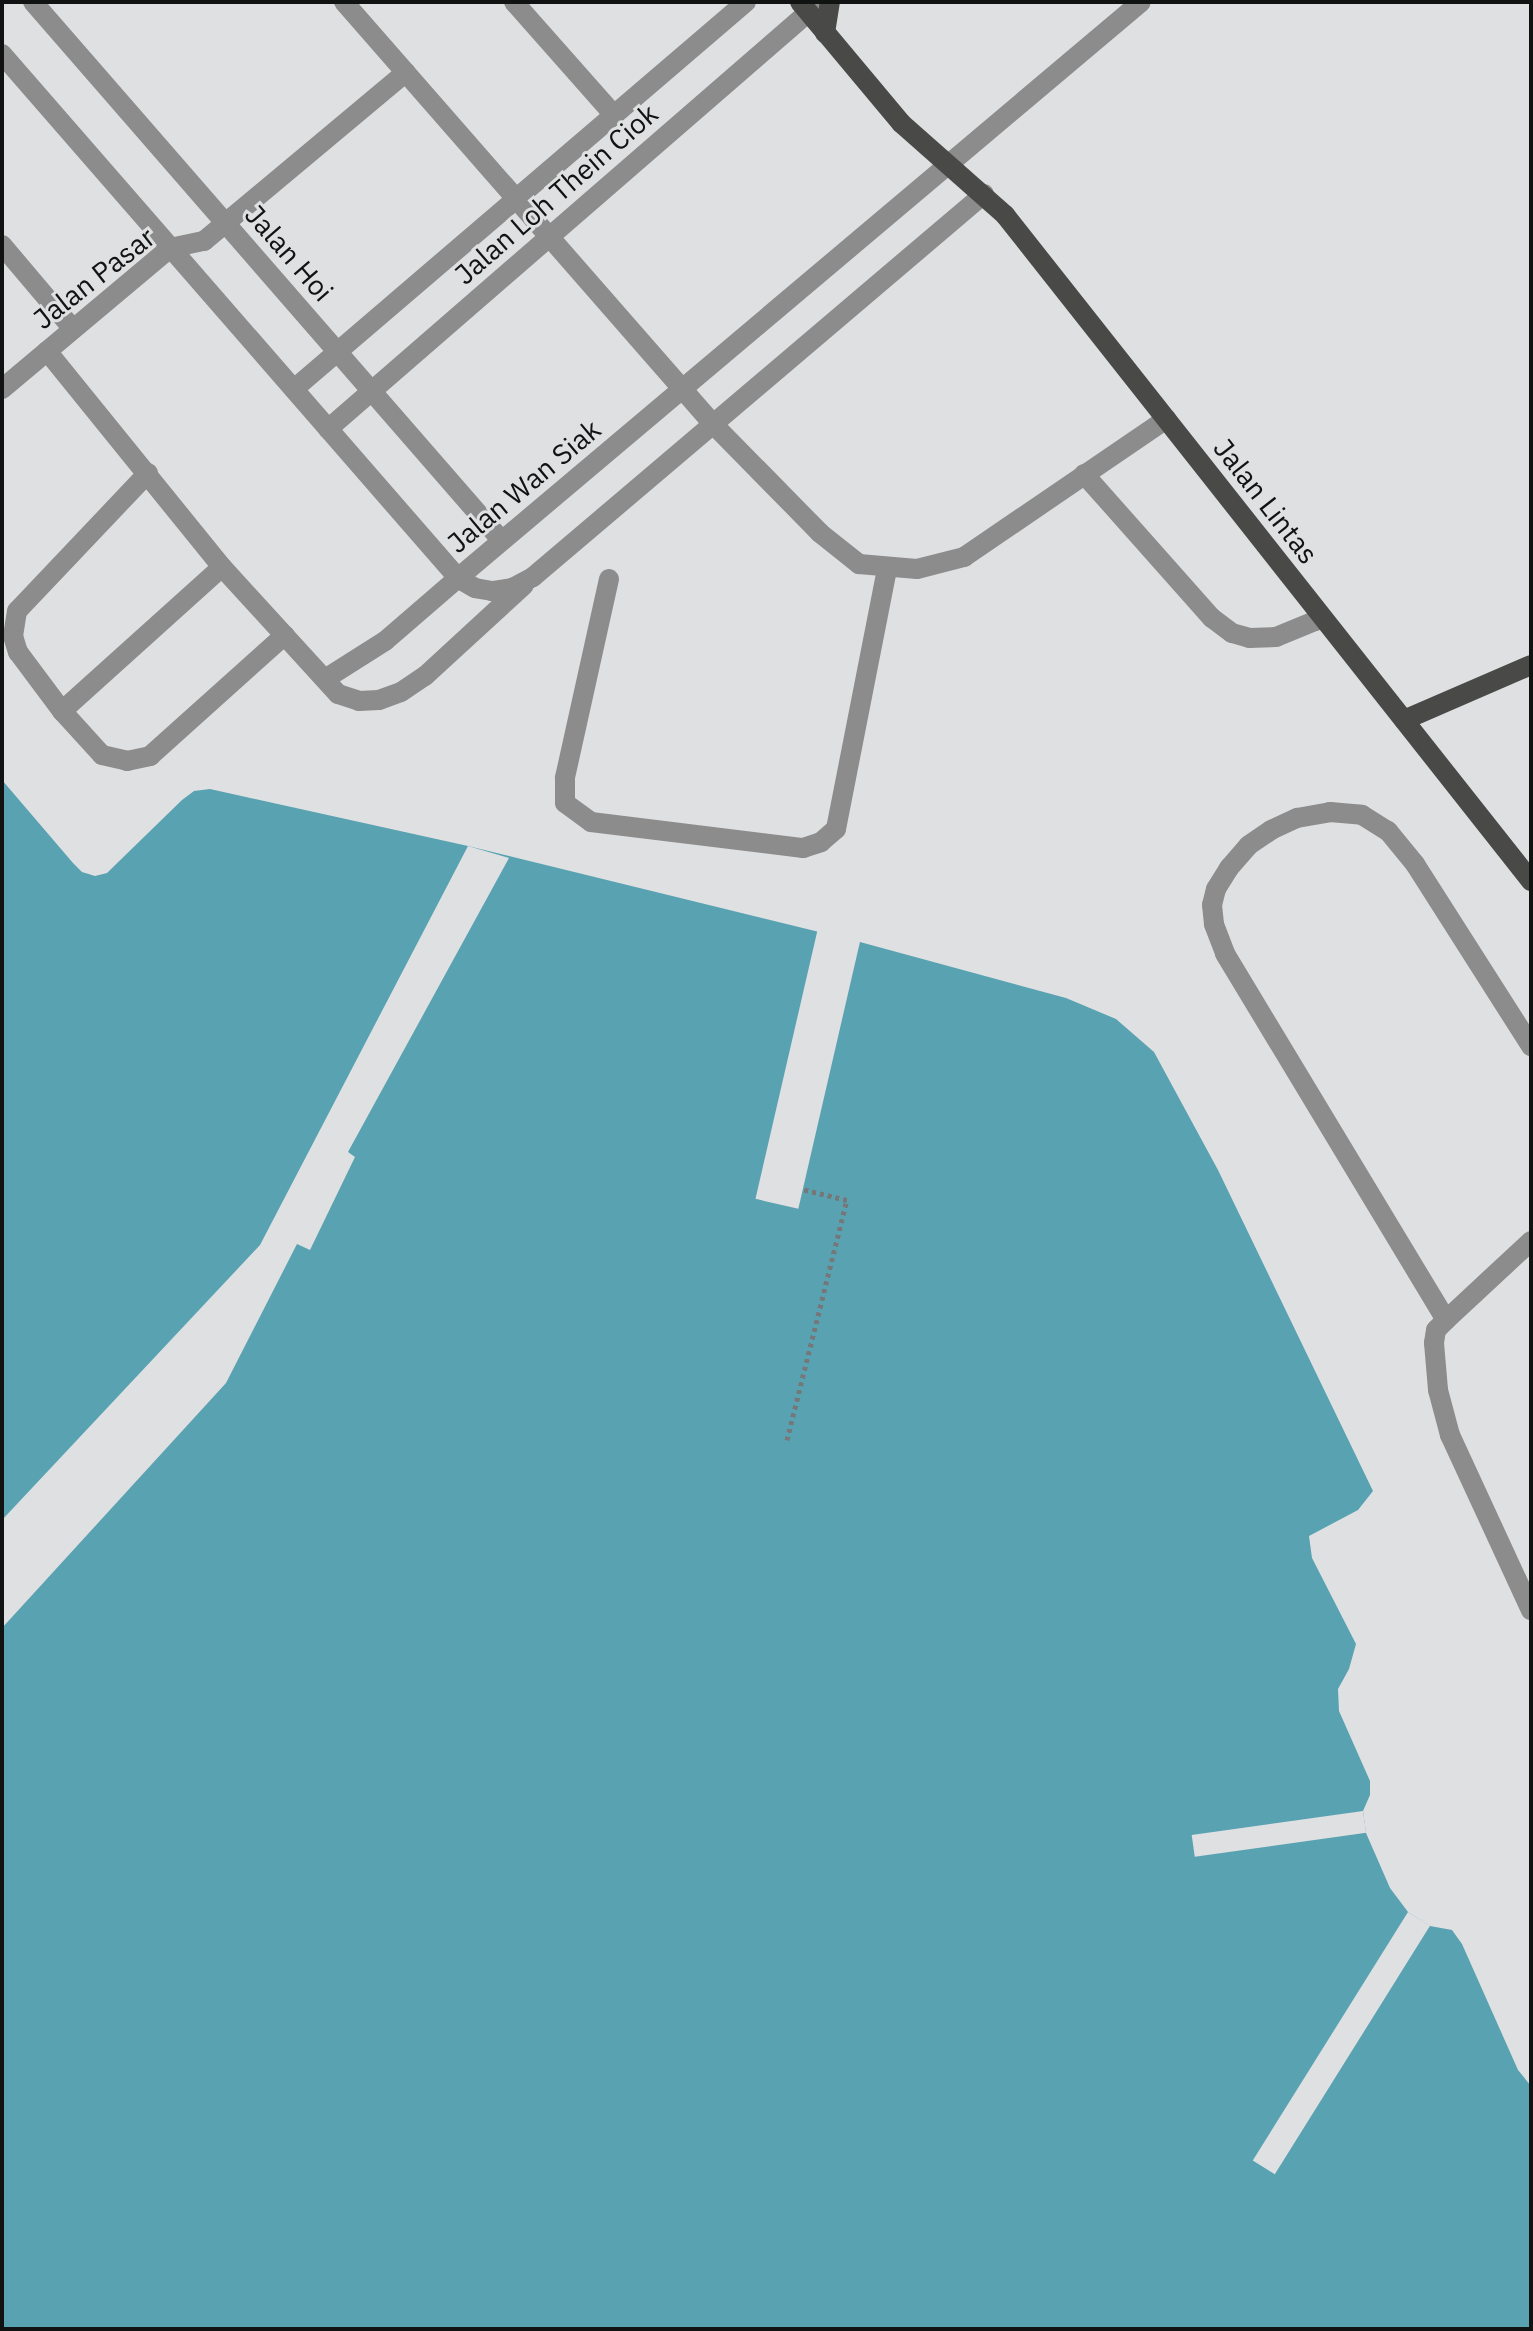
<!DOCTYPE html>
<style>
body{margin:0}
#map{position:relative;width:1533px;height:2331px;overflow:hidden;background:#dfe0e2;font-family:"IBM Plex Sans",sans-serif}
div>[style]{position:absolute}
.water>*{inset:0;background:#59a2b2}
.pier>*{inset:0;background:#dfe0e2;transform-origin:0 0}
.path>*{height:5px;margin-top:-2.5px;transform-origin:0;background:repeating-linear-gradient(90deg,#767778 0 4px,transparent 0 8px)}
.minor>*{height:20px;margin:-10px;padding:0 10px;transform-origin:10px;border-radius:10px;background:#8d8c8c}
.major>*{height:20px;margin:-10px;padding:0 10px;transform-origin:10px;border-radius:10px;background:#494948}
span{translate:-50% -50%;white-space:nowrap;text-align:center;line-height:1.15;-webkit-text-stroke:6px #dfe0e2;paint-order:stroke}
.street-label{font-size:28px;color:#111212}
.frame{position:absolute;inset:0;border:4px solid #111212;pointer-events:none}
</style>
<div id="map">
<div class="water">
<i style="clip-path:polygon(2px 780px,73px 863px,82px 872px,95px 876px,107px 873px,182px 800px,194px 791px,210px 789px,468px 846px,860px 942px,1066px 998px,1116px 1019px,1154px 1052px,1218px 1170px,1373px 1491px,1358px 1510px,1309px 1536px,1312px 1558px,1356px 1644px,1349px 1669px,1338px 1689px,1339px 1711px,1370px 1781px,1370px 1795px,1363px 1811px,1366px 1833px,1390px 1888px,1408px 1912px,1430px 1926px,1452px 1930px,1462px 1944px,1518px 2070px,1531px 2086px,1531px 2329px,2px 2329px)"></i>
</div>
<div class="pier">
<i style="clip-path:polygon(468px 846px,509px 858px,348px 1152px,355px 1157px,310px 1250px,297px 1244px,226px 1383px,2px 1628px,2px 1520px,260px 1245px)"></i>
<i style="left:818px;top:928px;width:44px;height:278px;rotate:13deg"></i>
<i style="left:1363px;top:1811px;width:22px;height:173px;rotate:82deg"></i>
<i style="left:1408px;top:1912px;width:26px;height:293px;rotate:32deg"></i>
</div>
<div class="path">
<i style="left:787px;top:1440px;width:247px;rotate:-76deg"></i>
<i style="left:847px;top:1200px;width:46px;rotate:-166.3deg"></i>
</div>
<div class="minor">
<i style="left:33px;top:2px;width:714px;rotate:48.97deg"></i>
<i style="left:344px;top:2px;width:561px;rotate:48.83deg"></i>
<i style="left:713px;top:424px;width:153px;rotate:45.5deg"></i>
<i style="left:820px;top:533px;width:50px;rotate:38.5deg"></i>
<i style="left:859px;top:564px;width:58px;rotate:4.9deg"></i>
<i style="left:917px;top:569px;width:49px;rotate:-14.3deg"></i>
<i style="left:964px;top:557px;width:245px;rotate:-34.3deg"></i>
<i style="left:514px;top:2px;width:151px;rotate:48.5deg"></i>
<i style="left:2px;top:54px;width:695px;rotate:48.97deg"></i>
<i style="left:458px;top:578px;width:96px;rotate:139.2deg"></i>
<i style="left:385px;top:641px;width:71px;rotate:147.7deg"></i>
<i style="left:984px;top:194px;width:592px;rotate:139.66deg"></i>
<i style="left:533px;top:577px;width:24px;rotate:152deg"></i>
<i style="left:512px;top:588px;width:20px;rotate:171deg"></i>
<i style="left:492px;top:591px;width:17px;rotate:-170deg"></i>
<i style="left:475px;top:588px;width:20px;rotate:-150deg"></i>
<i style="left:458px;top:578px;width:893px;rotate:-40.14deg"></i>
<i style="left:2px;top:245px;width:110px;rotate:49.8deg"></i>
<i style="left:47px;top:351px;width:278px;rotate:51deg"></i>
<i style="left:222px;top:567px;width:172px;rotate:47.6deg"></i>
<i style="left:338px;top:694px;width:22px;rotate:18deg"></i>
<i style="left:359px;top:701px;width:20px;rotate:-3deg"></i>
<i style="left:379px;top:700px;width:23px;rotate:-20deg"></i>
<i style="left:401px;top:692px;width:29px;rotate:-34deg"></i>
<i style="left:425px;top:676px;width:134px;rotate:-42.6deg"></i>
<i style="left:2px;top:389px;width:219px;rotate:-40deg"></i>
<i style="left:170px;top:248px;width:35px;rotate:-12deg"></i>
<i style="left:204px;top:241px;width:263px;rotate:-39.9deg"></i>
<i style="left:294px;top:389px;width:595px;rotate:-40.57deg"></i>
<i style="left:328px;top:429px;width:651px;rotate:-40.95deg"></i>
<i style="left:148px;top:473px;width:190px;rotate:133.5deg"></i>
<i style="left:17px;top:611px;width:25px;rotate:99deg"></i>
<i style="left:13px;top:636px;width:17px;rotate:73deg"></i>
<i style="left:18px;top:652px;width:74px;rotate:53.3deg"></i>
<i style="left:62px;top:711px;width:59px;rotate:47.7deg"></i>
<i style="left:102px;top:755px;width:26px;rotate:13deg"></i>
<i style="left:127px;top:761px;width:24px;rotate:-12deg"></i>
<i style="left:150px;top:756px;width:181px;rotate:-41.9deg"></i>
<i style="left:1084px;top:474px;width:193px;rotate:48.4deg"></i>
<i style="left:1212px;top:618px;width:25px;rotate:37deg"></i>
<i style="left:1232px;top:633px;width:18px;rotate:16deg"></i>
<i style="left:1249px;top:638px;width:27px;rotate:-2deg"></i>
<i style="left:1276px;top:637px;width:42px;rotate:-22.3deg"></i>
<i style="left:1315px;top:621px;width:9px;rotate:-72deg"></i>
<i style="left:609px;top:579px;width:204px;rotate:102.5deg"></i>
<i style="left:565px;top:778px;width:25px;rotate:90deg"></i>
<i style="left:565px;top:803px;width:32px;rotate:36deg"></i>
<i style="left:591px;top:822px;width:214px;rotate:7deg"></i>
<i style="left:803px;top:848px;width:19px;rotate:-18deg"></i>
<i style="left:821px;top:842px;width:20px;rotate:-41deg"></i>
<i style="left:836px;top:829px;width:265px;rotate:-78.9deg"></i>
<i style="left:62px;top:711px;width:215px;rotate:-42deg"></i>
<i style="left:1531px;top:1241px;width:116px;rotate:137.1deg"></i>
<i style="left:1446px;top:1320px;width:14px;rotate:135deg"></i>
<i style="left:1436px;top:1330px;width:13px;rotate:99deg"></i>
<i style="left:1434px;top:1343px;width:47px;rotate:85.1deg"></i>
<i style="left:1438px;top:1390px;width:47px;rotate:75.1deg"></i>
<i style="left:1450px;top:1435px;width:193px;rotate:65.2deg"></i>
<i style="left:1446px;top:1320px;width:428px;rotate:-121.1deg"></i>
<i style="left:1225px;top:953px;width:31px;rotate:-111deg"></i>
<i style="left:1214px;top:924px;width:19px;rotate:-96deg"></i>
<i style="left:1212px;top:905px;width:16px;rotate:-76deg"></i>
<i style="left:1216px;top:889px;width:25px;rotate:-58deg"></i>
<i style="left:1229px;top:868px;width:30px;rotate:-49deg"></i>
<i style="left:1249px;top:845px;width:27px;rotate:-34deg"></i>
<i style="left:1271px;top:830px;width:29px;rotate:-25deg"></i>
<i style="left:1297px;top:818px;width:34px;rotate:-10deg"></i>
<i style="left:1330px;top:812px;width:32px;rotate:5deg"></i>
<i style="left:1362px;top:815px;width:31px;rotate:32deg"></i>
<i style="left:1388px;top:831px;width:43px;rotate:50.7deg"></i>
<i style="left:1415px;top:864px;width:216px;rotate:57.5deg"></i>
</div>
<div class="major">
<i style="left:800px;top:2px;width:158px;rotate:50.1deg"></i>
<i style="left:901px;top:123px;width:139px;rotate:41.5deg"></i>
<i style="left:1005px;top:215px;width:849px;rotate:51.7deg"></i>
<i style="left:825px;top:33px;width:31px;rotate:-81deg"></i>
<i style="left:1404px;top:720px;width:138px;rotate:-23.4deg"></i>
</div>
<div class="street-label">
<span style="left:556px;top:194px;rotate:-41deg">Jalan Loh Thein Ciok</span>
<span style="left:289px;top:253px;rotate:49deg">Jalan Hoi</span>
<span style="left:94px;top:278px;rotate:-38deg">Jalan Pasar</span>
<span style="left:524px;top:486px;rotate:-40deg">Jalan Wan Siak</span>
<span style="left:1266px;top:501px;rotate:52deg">Jalan Lintas</span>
</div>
<div class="frame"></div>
</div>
